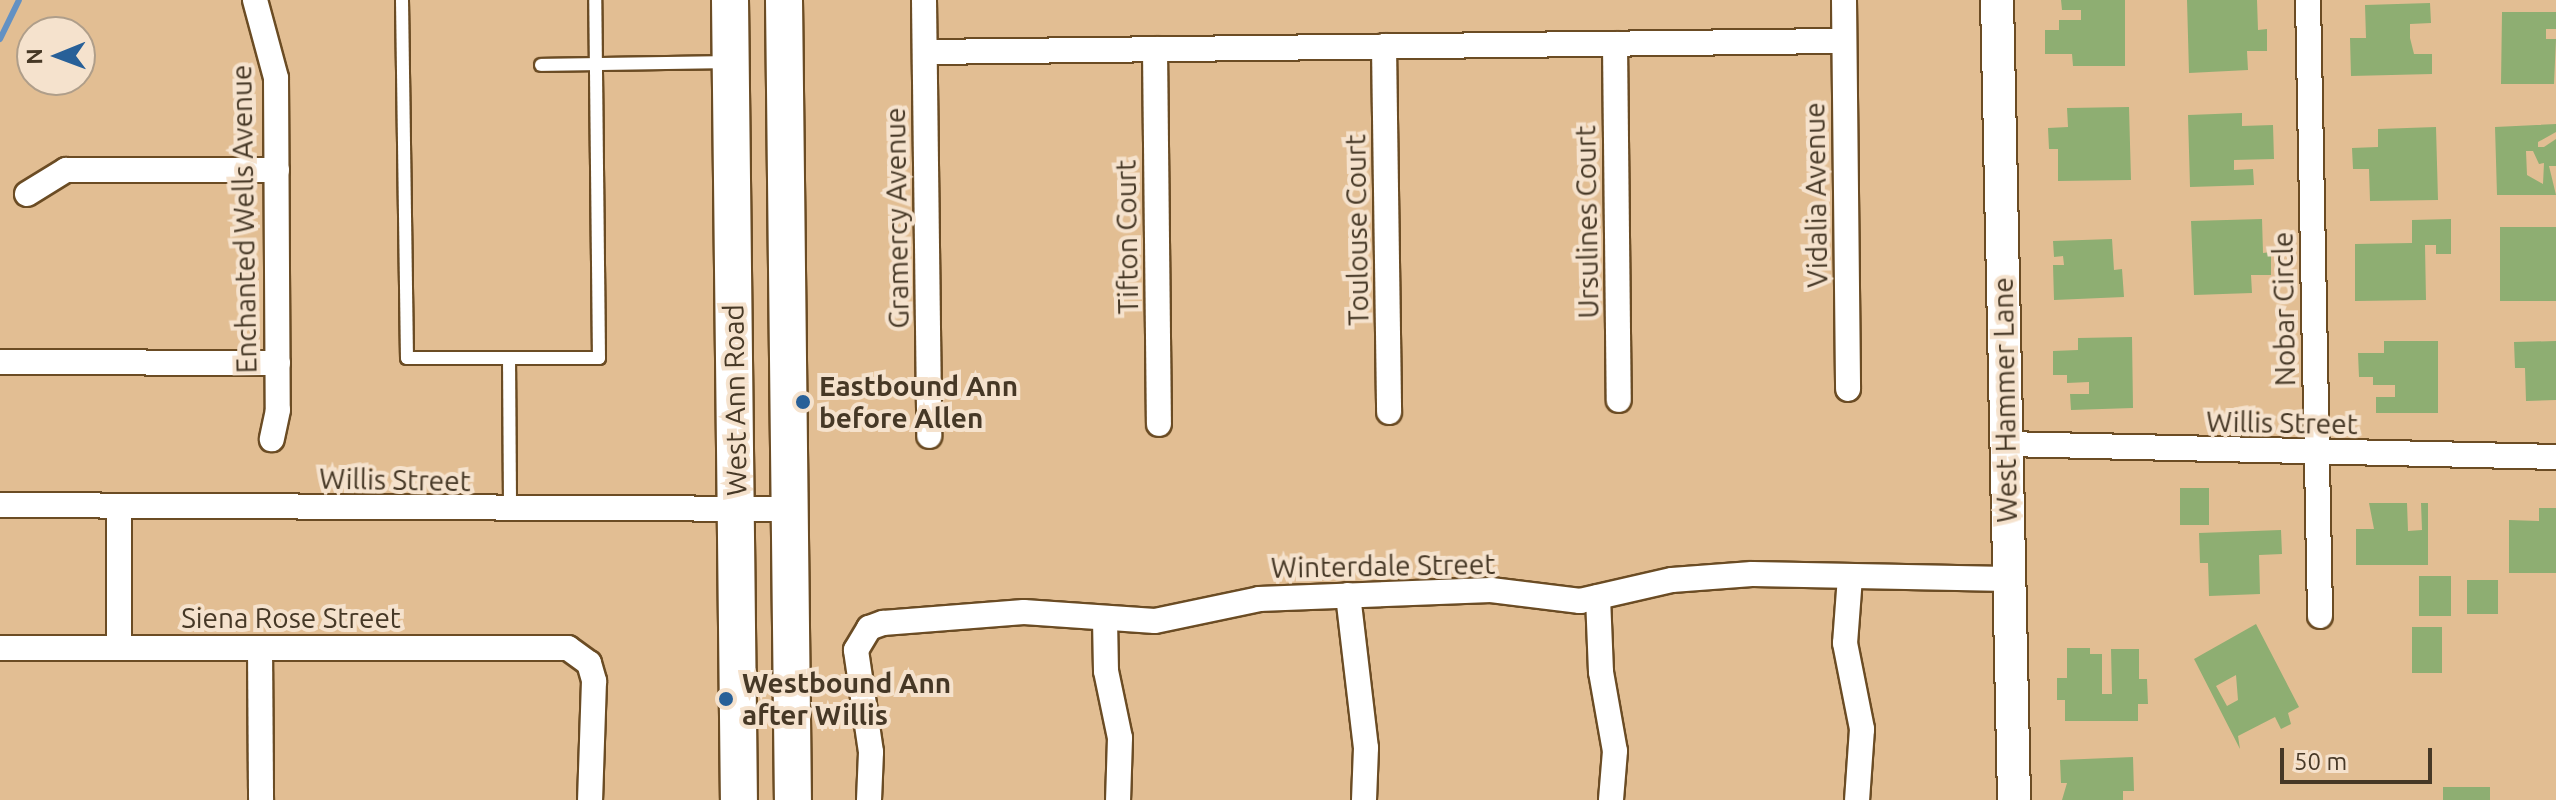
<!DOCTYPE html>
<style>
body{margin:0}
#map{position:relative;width:2556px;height:800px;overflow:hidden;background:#e2be93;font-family:Ubuntu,sans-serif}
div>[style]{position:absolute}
.stream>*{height:6px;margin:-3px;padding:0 3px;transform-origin:3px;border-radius:3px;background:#6391c3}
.building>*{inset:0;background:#8eae72;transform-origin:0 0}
.roads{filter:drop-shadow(2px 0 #6b4c24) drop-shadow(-2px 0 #6b4c24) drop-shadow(0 2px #6b4c24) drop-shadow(0 -2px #6b4c24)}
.lane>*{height:12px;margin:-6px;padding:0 6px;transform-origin:6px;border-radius:6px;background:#fff}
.street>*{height:24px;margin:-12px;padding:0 12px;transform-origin:12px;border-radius:12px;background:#fff}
.secondary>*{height:32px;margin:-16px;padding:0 16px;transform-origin:16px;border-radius:16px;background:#fff}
.primary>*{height:36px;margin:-18px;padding:0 18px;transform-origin:18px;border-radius:18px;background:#fff}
.dots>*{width:22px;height:22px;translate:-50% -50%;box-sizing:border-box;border:4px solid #f5e2cd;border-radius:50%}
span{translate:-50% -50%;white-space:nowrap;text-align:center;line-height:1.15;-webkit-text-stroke:8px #f5e2cd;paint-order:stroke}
.street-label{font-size:28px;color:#463826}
.poi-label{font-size:28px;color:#463826;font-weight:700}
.left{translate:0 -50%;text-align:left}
.north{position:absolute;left:16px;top:16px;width:80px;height:80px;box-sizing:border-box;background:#f5e2cd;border:2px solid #af9e8a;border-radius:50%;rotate:269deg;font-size:22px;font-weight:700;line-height:32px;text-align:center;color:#463826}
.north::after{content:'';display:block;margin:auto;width:28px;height:36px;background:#286098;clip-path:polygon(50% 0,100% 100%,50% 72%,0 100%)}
.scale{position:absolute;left:2280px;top:748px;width:152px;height:36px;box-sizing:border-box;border:4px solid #463826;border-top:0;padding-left:10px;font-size:24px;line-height:28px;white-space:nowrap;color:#463826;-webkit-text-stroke:6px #f5e2cd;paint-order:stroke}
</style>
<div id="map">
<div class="stream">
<i style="left:0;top:39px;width:43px;rotate:-64deg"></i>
</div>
<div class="building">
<i style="clip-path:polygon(2061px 0,2125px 0,2125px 66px,2073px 66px,2072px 54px,2045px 54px,2045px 30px,2059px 30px,2059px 20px,2081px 20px,2081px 10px,2062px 10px)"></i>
<i style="clip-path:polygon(2187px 0,2257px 0,2258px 30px,2267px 29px,2267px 51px,2247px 51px,2248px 70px,2189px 73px)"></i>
<i style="clip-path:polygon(2430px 3px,2431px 23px,2410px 24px,2410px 38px,2414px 54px,2432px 54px,2432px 74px,2351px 76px,2350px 38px,2366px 38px,2365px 5px)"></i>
<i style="clip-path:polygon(2502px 12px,2556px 12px,2556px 29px,2546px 29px,2546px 39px,2556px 39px,2554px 84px,2501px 84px)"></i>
<i style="clip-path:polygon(2129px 107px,2131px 180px,2058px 181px,2058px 149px,2049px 149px,2048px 128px,2068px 127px,2067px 108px)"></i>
<i style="clip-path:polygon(2242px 113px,2242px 126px,2273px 125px,2274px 159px,2234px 160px,2234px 170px,2253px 169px,2254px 185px,2190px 187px,2188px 115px)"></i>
<i style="clip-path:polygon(evenodd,2556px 124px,2556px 132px,2538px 142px,2538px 147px,2544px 147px,2556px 139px,2556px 166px,2549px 166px,2556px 195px,2497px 195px,2495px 127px,2556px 124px,2526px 151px,2533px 151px,2539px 164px,2544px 163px,2543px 184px,2527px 175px,2526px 151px)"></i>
<i style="clip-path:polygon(2436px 127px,2438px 200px,2370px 201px,2369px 169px,2353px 169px,2352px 148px,2378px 147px,2378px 129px)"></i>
<i style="clip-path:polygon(2262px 219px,2263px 253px,2271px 252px,2271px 275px,2251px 275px,2252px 293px,2194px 295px,2191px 221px)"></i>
<i style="clip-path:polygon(2451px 219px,2451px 254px,2436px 254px,2436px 245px,2425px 245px,2426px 300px,2355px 301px,2355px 244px,2412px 243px,2412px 220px)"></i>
<i style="left:2556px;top:227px;width:74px;height:56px;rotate:90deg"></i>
<i style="clip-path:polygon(2112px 239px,2114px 270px,2122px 269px,2124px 297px,2054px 300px,2053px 265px,2064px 265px,2063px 256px,2054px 257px,2053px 241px)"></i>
<i style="clip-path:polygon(2132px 337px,2133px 408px,2071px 410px,2070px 394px,2089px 394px,2089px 382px,2067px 383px,2067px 375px,2053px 375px,2053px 351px,2078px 350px,2078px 338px)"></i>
<i style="clip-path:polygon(2384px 341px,2438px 341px,2438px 413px,2376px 413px,2376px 397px,2395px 397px,2395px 385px,2373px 385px,2373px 377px,2359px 377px,2358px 353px,2384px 353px)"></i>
<i style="clip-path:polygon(2556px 341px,2556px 400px,2526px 401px,2525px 368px,2515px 368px,2514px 342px)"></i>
<i style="left:2180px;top:488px;width:29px;height:37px"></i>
<i style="clip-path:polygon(2369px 503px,2407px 503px,2408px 531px,2422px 530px,2421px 503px,2428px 503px,2428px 565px,2356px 565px,2356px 529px,2374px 529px)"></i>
<i style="clip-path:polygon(2539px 508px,2556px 508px,2556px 573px,2509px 573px,2509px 520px,2539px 521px)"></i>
<i style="clip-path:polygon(2281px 530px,2282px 554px,2259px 555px,2260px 594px,2209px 596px,2208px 563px,2200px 563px,2199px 533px)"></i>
<i style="left:2419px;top:576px;width:32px;height:40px"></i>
<i style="left:2467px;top:580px;width:31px;height:34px"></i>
<i style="clip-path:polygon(evenodd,2256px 624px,2299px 707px,2288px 713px,2291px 724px,2281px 729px,2275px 717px,2238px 736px,2240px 749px,2194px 659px,2256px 624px,2236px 675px,2238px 700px,2227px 706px,2216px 686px,2236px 675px)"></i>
<i style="left:2412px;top:627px;width:30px;height:46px"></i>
<i style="clip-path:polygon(2067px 648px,2090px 648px,2090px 654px,2102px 654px,2102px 694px,2112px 694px,2111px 649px,2139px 649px,2139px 679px,2147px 679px,2148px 704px,2138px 704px,2138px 721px,2065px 721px,2065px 700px,2057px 700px,2057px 678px,2067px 678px)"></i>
<i style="clip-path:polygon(2133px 757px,2134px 791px,2123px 791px,2123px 800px,2062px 800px,2067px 783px,2061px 783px,2060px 760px)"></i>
<i style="left:2443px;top:787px;width:47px;height:13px"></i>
</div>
<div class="roads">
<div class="lane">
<i style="left:402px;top:0;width:358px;rotate:89.2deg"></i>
<i style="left:407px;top:358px;width:192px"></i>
<i style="left:599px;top:358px;width:358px;rotate:-90.6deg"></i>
<i style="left:541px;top:65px;width:185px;rotate:-0.9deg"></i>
<i style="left:509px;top:358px;width:153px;rotate:89.6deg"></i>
</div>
<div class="street">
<i style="left:255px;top:0;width:81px;rotate:74.9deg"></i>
<i style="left:276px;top:78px;width:332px;rotate:89.7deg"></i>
<i style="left:278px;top:410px;width:30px;rotate:102deg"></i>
<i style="left:924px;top:0;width:436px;rotate:89.3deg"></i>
<i style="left:1844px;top:0;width:389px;rotate:89.4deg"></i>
<i style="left:2308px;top:0;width:616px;rotate:88.88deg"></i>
<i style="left:1615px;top:44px;width:356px;rotate:89.4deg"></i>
<i style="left:1384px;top:46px;width:366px;rotate:89.2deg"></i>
<i style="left:1155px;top:49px;width:375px;rotate:89.4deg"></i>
<i style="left:925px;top:52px;width:919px;rotate:-0.69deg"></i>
<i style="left:27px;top:194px;width:46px;rotate:-31.6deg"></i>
<i style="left:66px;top:170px;width:211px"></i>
<i style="left:0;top:362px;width:278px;rotate:0.2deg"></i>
<i style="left:2006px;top:444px;width:550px;rotate:1.35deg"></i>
<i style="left:0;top:505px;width:790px;rotate:0.29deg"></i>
<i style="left:1850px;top:577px;width:66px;rotate:94.3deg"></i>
<i style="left:1845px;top:643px;width:88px;rotate:78.8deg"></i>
<i style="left:1862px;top:729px;width:71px;rotate:94deg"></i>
<i style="left:1348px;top:595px;width:154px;rotate:83.3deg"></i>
<i style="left:1366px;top:748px;width:52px;rotate:92.2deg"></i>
<i style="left:1598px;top:597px;width:75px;rotate:87.7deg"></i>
<i style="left:1601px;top:672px;width:80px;rotate:80deg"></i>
<i style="left:1615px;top:751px;width:49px;rotate:94.7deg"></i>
<i style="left:1105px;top:619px;width:52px;rotate:88.9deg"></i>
<i style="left:1106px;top:671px;width:68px;rotate:78.2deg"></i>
<i style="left:1120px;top:738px;width:62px;rotate:91.8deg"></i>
<i style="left:0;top:648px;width:568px"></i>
<i style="left:568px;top:648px;width:26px;rotate:36deg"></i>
<i style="left:589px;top:663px;width:19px;rotate:74deg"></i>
<i style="left:594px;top:681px;width:119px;rotate:91.9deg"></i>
<i style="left:119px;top:648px;width:141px;rotate:-90deg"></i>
<i style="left:260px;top:648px;width:152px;rotate:89.6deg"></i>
<i style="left:869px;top:800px;width:48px;rotate:-87.6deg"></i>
<i style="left:871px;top:752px;width:103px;rotate:-98.4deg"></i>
<i style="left:856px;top:650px;width:26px;rotate:-59deg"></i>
<i style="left:869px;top:628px;width:15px;rotate:-20deg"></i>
<i style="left:883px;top:623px;width:141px;rotate:-4.5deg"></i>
<i style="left:1024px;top:612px;width:131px;rotate:3.9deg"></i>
<i style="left:1155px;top:621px;width:106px;rotate:-11.9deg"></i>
<i style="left:1259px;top:599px;width:232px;rotate:-2.2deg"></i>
<i style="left:1491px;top:590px;width:90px;rotate:7deg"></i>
<i style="left:1580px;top:601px;width:94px;rotate:-12.9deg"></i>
<i style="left:1672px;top:580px;width:80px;rotate:-4.3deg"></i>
<i style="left:1752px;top:574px;width:257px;rotate:1.1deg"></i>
</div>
<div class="secondary">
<i style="left:1997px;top:0;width:800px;rotate:88.78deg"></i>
</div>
<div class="primary">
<i style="left:730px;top:0;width:800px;rotate:89.36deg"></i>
<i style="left:784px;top:0;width:800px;rotate:89.36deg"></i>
</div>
</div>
<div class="dots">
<i style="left:803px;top:402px;background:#286098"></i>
<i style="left:726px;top:699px;background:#286098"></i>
</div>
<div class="street-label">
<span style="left:1816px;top:195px;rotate:-91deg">Vidalia Avenue</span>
<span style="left:897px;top:218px;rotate:-91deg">Gramercy Avenue</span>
<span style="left:244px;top:219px;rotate:-91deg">Enchanted Wells Avenue</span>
<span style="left:1587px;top:222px;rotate:-91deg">Ursulines Court</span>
<span style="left:1357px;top:230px;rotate:-91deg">Toulouse Court</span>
<span style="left:1127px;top:237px;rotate:-91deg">Tifton Court</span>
<span style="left:2284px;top:309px;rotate:-91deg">Nobar Circle</span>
<span style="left:735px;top:400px;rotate:-91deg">West Ann Road</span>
<span style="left:2005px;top:400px;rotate:-91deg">West Hammer Lane</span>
<span style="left:2282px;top:423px;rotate:1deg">Willis Street</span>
<span style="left:395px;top:480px;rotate:1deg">Willis Street</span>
<span style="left:1383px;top:566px;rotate:-1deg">Winterdale Street</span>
<span style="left:291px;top:618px">Siena Rose Street</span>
</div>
<div class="poi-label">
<span class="left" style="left:819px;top:402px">Eastbound Ann<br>before Allen</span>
<span class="left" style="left:742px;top:699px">Westbound Ann<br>after Willis</span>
</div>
<div class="north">N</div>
<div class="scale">50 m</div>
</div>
